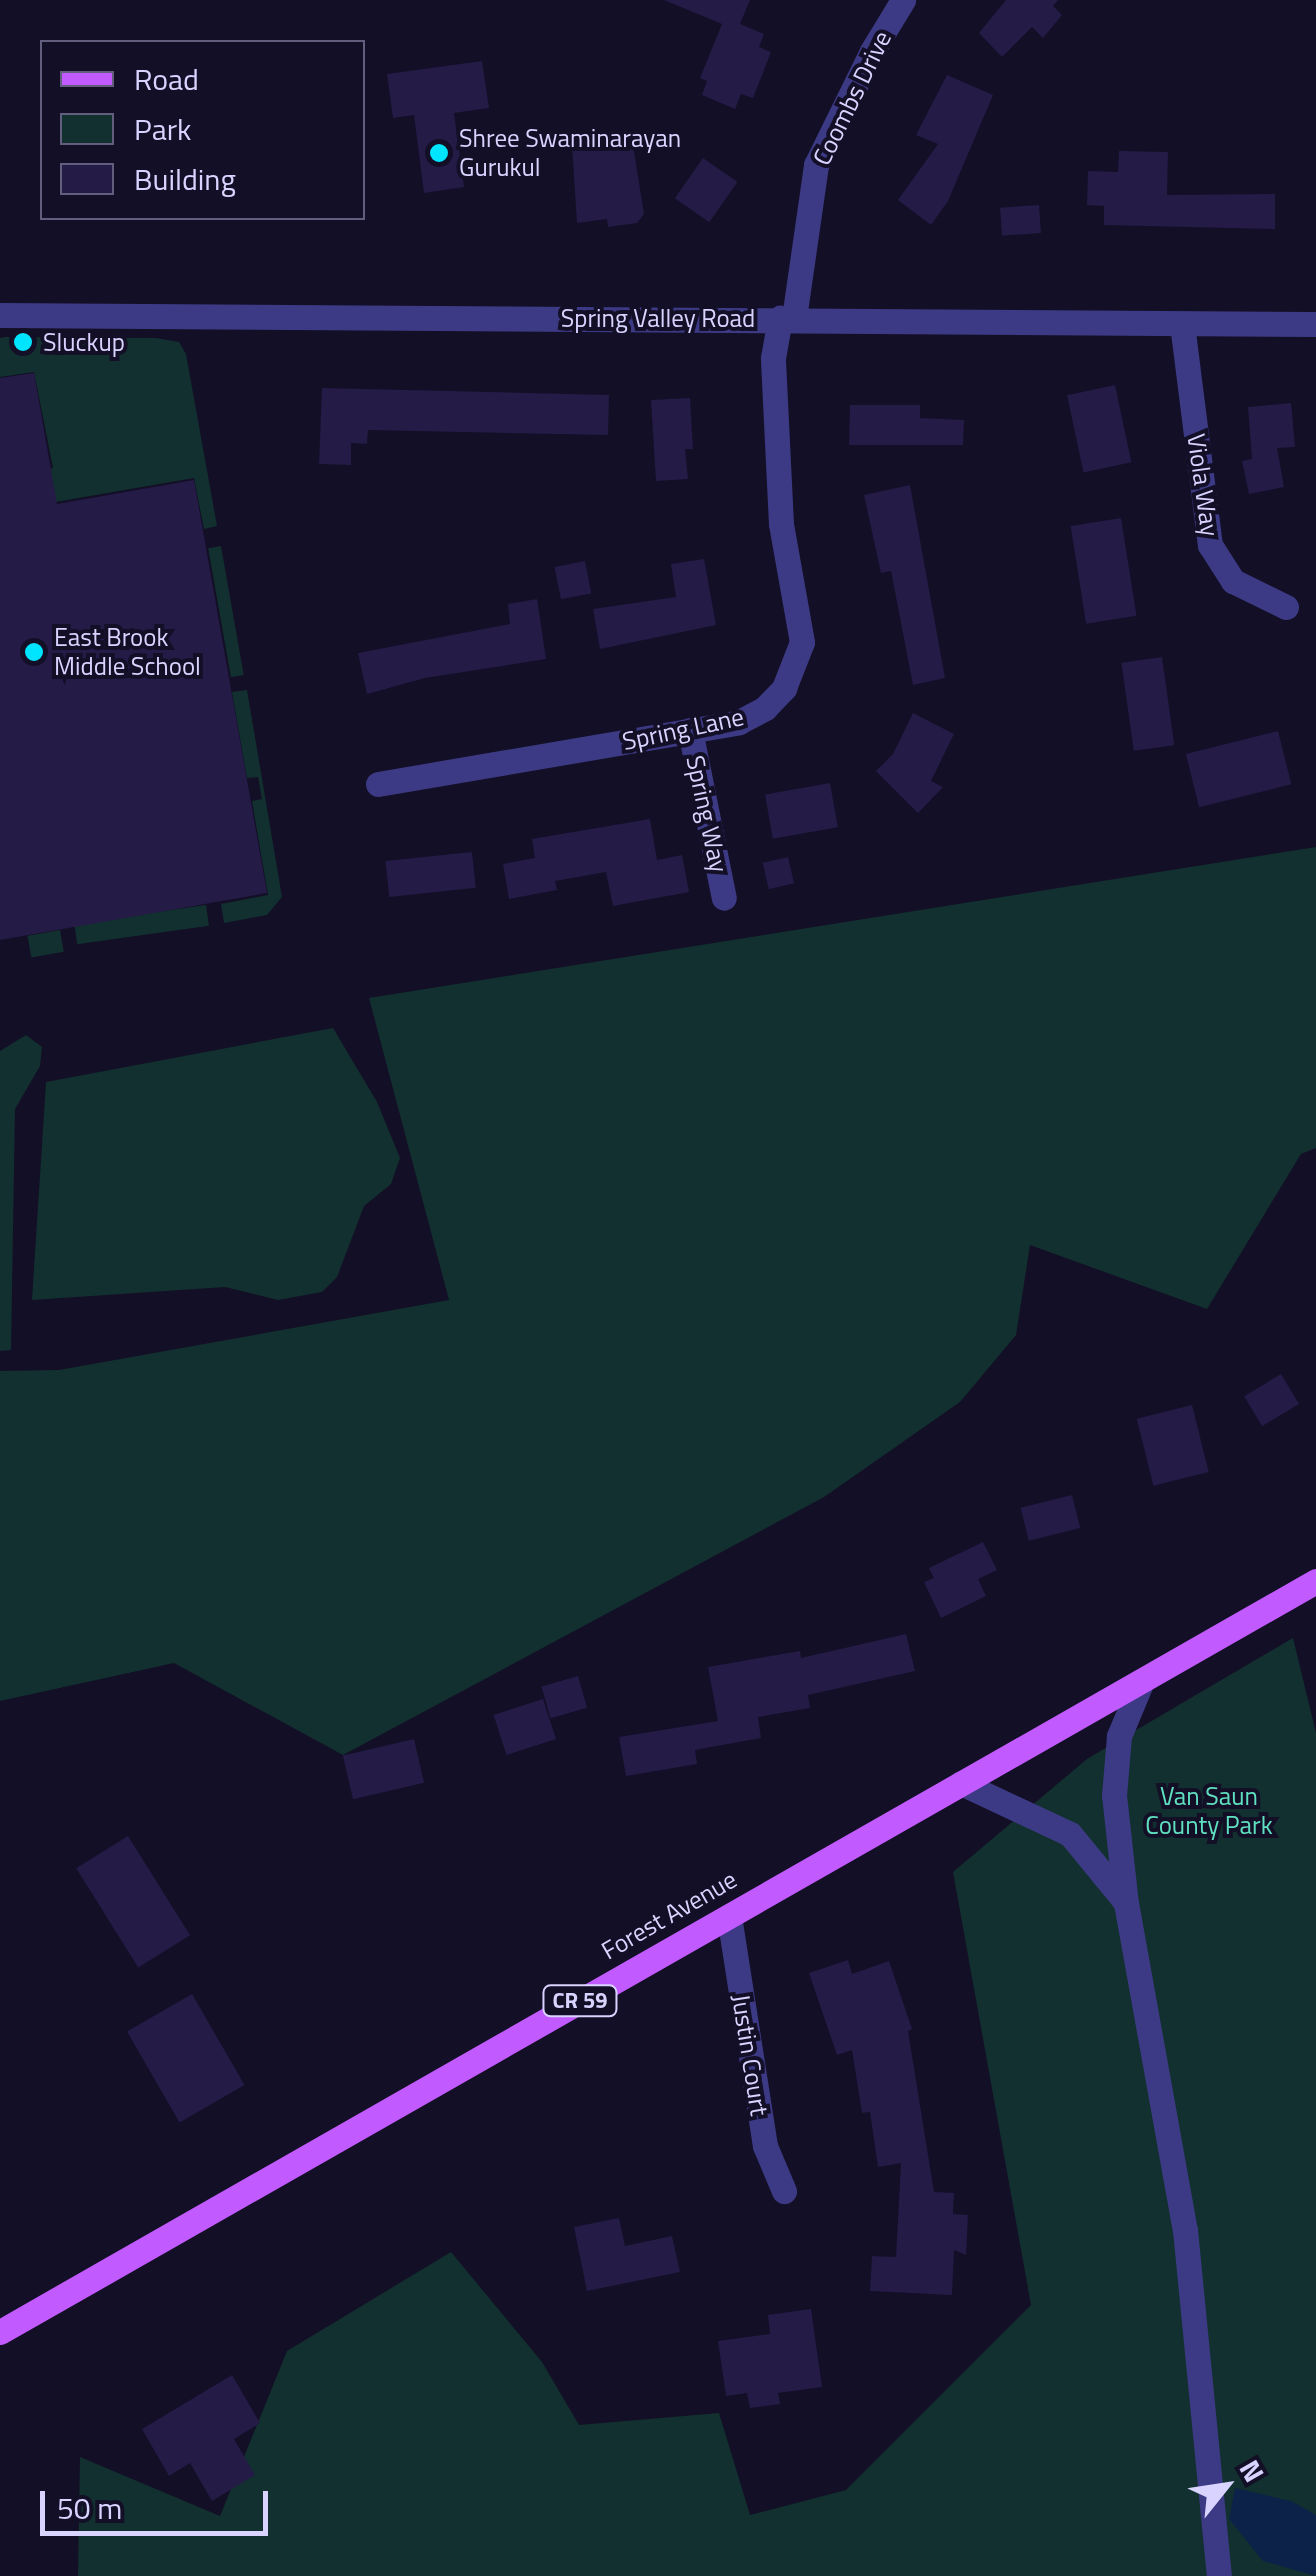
<!DOCTYPE html>
<style>
body{margin:0}
#map{position:relative;width:1316px;height:2576px;overflow:hidden;background:#130f26;font-family:"Titillium Web",sans-serif}
div>[style]{position:absolute}
.green>*{inset:0;background:#12302f;transform-origin:0 0}
.water>*{inset:0;background:#0c2248}
.building>*{inset:0;background:#241b47;transform-origin:0 0}
.minor>*{height:25px;margin:-12.5px;padding:0 12.5px;transform-origin:12.5px;border-radius:12.5px;background:#3d3a85}
.tertiary>*{height:25px;margin:-12.5px;padding:0 12.5px;transform-origin:12.5px;border-radius:12.5px;background:#3d3a85}
.primary>*{height:25px;margin:-12.5px;padding:0 12.5px;transform-origin:12.5px;border-radius:12.5px;background:#c25bff}
.dots>*{width:28px;height:28px;translate:-50% -50%;box-sizing:border-box;border:5px solid #130f26;border-radius:50%}
span{translate:-50% -50%;white-space:nowrap;text-align:center;line-height:1.15;-webkit-text-stroke:8px #130f26;paint-order:stroke}
.shield-label span{padding:2px 8px;background:#130f26;border:2px solid;border-radius:8px;-webkit-text-stroke-width:0}
.shield-label{font-size:22px;color:#d9d4ff;font-weight:700}
.street-label{font-size:25px;color:#d9d4ff}
.poi-label{font-size:25px;color:#d9d4ff}
.left{translate:0 -50%;text-align:left}
.park-label{font-size:25px;color:#5fe0c0}
.legend{position:absolute;left:40px;top:40px;width:325px;height:180px;box-sizing:border-box;background:#130f26;border:2px solid #625e7d;margin:0;padding:12px 18px;list-style:none;font-size:30px;color:#d9d4ff}
.legend li{display:flex;align-items:center;gap:20px;height:50px}
.legend b{width:50px;border:2px solid #625e7d}
.north{position:absolute;left:1176px;top:2436px;width:100px;height:100px;-webkit-text-stroke:8px #130f26;paint-order:stroke;rotate:60deg;font-size:28px;font-weight:700;line-height:40px;text-align:center;color:#d9d4ff}
.north::after{content:'';display:block;margin:auto;width:35px;height:45px;background:#d9d4ff;clip-path:polygon(50% 0,100% 100%,50% 72%,0 100%)}
.scale{position:absolute;left:40px;top:2491px;width:228px;height:45px;box-sizing:border-box;border:5px solid #d9d4ff;border-top:0;padding-left:12px;font-size:30px;line-height:35px;white-space:nowrap;color:#d9d4ff;-webkit-text-stroke:8px #130f26;paint-order:stroke}
</style>
<div id="map">
<div class="green">
<i style="clip-path:polygon(5px 337px,156px 338px,179px 342px,186px 354px,217px 526px,204px 529px,194px 478px,38px 505px,32px 473px,53px 468px,34px 372px,0 377px,0 338px)"></i>
<i style="left:221px;top:546px;width:131px;height:13px;rotate:80deg"></i>
<i style="clip-path:polygon(247px 690px,282px 897px,267px 915px,224px 923px,221px 904px,268px 895px,252px 801px,262px 799px,258px 777px,247px 778px,232px 692px)"></i>
<i style="clip-path:polygon(1316px 847px,1316px 1148px,1301px 1154px,1207px 1309px,1030px 1245px,1016px 1335px,960px 1402px,824px 1497px,343px 1755px,174px 1663px,0 1701px,0 1371px,59px 1370px,449px 1300px,369px 998px)"></i>
<i style="left:206px;top:905px;width:21px;height:133px;rotate:82deg"></i>
<i style="left:60px;top:930px;width:22px;height:33px;rotate:80deg"></i>
<i style="clip-path:polygon(333px 1028px,377px 1102px,400px 1158px,391px 1184px,364px 1206px,337px 1277px,322px 1292px,278px 1300px,225px 1287px,32px 1300px,46px 1082px)"></i>
<i style="clip-path:polygon(26px 1035px,42px 1047px,40px 1066px,15px 1109px,11px 1350px,0 1351px,0 1051px)"></i>
<i style="clip-path:polygon(1293px 1638px,1316px 1733px,1316px 2576px,78px 2576px,80px 2457px,220px 2516px,287px 2351px,451px 2252px,542px 2362px,579px 2425px,719px 2413px,750px 2515px,846px 2490px,1031px 2305px,953px 1872px,1087px 1759px)"></i>
</div>
<div class="water">
<i style="clip-path:polygon(1235px 2488px,1291px 2501px,1316px 2515px,1316px 2576px,1263px 2561px,1229px 2519px)"></i>
</div>
<div class="building">
<i style="clip-path:polygon(664px 0,750px 0,740px 24px,764px 34px,759px 47px,771px 52px,753px 98px,741px 94px,735px 109px,702px 95px,707px 81px,700px 78px,722px 24px)"></i>
<i style="clip-path:polygon(1006px 0,1058px 0,1053px 6px,1062px 15px,1043px 38px,1032px 27px,1002px 57px,979px 33px)"></i>
<i style="clip-path:polygon(482px 61px,489px 108px,454px 113px,464px 187px,424px 193px,414px 115px,393px 118px,387px 74px)"></i>
<i style="clip-path:polygon(947px 75px,993px 95px,948px 201px,931px 225px,898px 200px,938px 144px,916px 135px)"></i>
<i style="clip-path:polygon(593px 128px,608px 141px,632px 139px,644px 214px,637px 223px,608px 227px,607px 219px,577px 223px,572px 145px,580px 144px)"></i>
<i style="clip-path:polygon(1119px 151px,1168px 152px,1167px 195px,1275px 194px,1275px 229px,1104px 225px,1104px 206px,1087px 205px,1088px 171px,1118px 172px)"></i>
<i style="left:703px;top:158px;width:42px;height:49px;rotate:35deg"></i>
<i style="left:1039px;top:205px;width:28px;height:39px;rotate:86deg"></i>
<i style="clip-path:polygon(34px 373px,57px 504px,194px 480px,267px 893px,0 940px,0 378px)"></i>
<i style="left:1115px;top:385px;width:79px;height:49px;rotate:78deg"></i>
<i style="clip-path:polygon(322px 388px,609px 395px,608px 435px,368px 430px,367px 444px,351px 443px,351px 465px,319px 464px)"></i>
<i style="clip-path:polygon(690px 398px,693px 449px,685px 449px,688px 479px,656px 481px,651px 400px)"></i>
<i style="clip-path:polygon(1291px 403px,1295px 447px,1277px 448px,1284px 487px,1249px 494px,1242px 461px,1252px 459px,1248px 407px)"></i>
<i style="clip-path:polygon(850px 405px,920px 405px,920px 418px,964px 420px,963px 445px,849px 445px)"></i>
<i style="clip-path:polygon(910px 485px,945px 678px,913px 685px,891px 571px,881px 573px,864px 495px)"></i>
<i style="left:1121px;top:518px;width:99px;height:51px;rotate:81deg"></i>
<i style="clip-path:polygon(704px 559px,716px 625px,600px 649px,593px 609px,676px 597px,671px 564px)"></i>
<i style="left:585px;top:561px;width:33px;height:31px;rotate:79deg"></i>
<i style="clip-path:polygon(537px 599px,546px 659px,425px 678px,367px 694px,358px 653px,510px 624px,508px 604px)"></i>
<i style="left:1162px;top:657px;width:89px;height:41px;rotate:82deg"></i>
<i style="clip-path:polygon(913px 713px,954px 734px,931px 781px,943px 787px,918px 813px,876px 771px,893px 754px)"></i>
<i style="left:1278px;top:731px;width:55px;height:95px;rotate:76deg"></i>
<i style="left:830px;top:783px;width:45px;height:66px;rotate:80deg"></i>
<i style="clip-path:polygon(650px 819px,657px 860px,682px 855px,689px 892px,613px 906px,606px 872px,555px 881px,557px 890px,509px 899px,503px 864px,535px 858px,532px 839px)"></i>
<i style="left:472px;top:852px;width:36px;height:87px;rotate:84deg"></i>
<i style="left:788px;top:857px;width:27px;height:26px;rotate:77deg"></i>
<i style="left:1281px;top:1374px;width:35px;height:43px;rotate:59deg"></i>
<i style="left:1192px;top:1405px;width:69px;height:57px;rotate:76deg"></i>
<i style="left:1072px;top:1495px;width:34px;height:53px;rotate:76deg"></i>
<i style="clip-path:polygon(983px 1542px,997px 1570px,978px 1579px,986px 1596px,941px 1618px,924px 1582px,934px 1578px,929px 1568px)"></i>
<i style="clip-path:polygon(906px 1634px,915px 1671px,808px 1695px,810px 1708px,758px 1717px,761px 1738px,695px 1750px,697px 1764px,626px 1776px,619px 1737px,718px 1721px,708px 1667px,800px 1651px,801px 1658px)"></i>
<i style="left:578px;top:1676px;width:33px;height:38px;rotate:74deg"></i>
<i style="left:543px;top:1699px;width:42px;height:52px;rotate:72deg"></i>
<i style="left:414px;top:1739px;width:45px;height:73px;rotate:77deg"></i>
<i style="left:128px;top:1836px;width:117px;height:61px;rotate:58deg"></i>
<i style="clip-path:polygon(848px 1960px,852px 1974px,889px 1961px,912px 2029px,908px 2031px,934px 2192px,954px 2193px,953px 2214px,968px 2215px,966px 2255px,954px 2250px,952px 2295px,870px 2291px,872px 2256px,896px 2257px,901px 2163px,878px 2167px,870px 2112px,862px 2113px,852px 2050px,837px 2055px,809px 1973px)"></i>
<i style="left:192px;top:1994px;width:105px;height:75px;rotate:60deg"></i>
<i style="clip-path:polygon(619px 2218px,625px 2246px,672px 2236px,680px 2272px,587px 2291px,574px 2227px)"></i>
<i style="clip-path:polygon(811px 2309px,822px 2387px,778px 2393px,780px 2404px,750px 2408px,747px 2393px,726px 2396px,718px 2341px,770px 2334px,768px 2315px)"></i>
<i style="clip-path:polygon(232px 2375px,260px 2423px,234px 2439px,255px 2475px,212px 2501px,190px 2463px,169px 2476px,142px 2429px)"></i>
</div>
<div class="minor">
<i style="left:794px;top:318px;width:155px;rotate:-81.8deg"></i>
<i style="left:816px;top:165px;width:127px;rotate:-63.8deg"></i>
<i style="left:872px;top:51px;width:60px;rotate:-58.7deg"></i>
<i style="left:1182px;top:324px;width:223px;rotate:82.8deg"></i>
<i style="left:1210px;top:545px;width:43px;rotate:57.4deg"></i>
<i style="left:1233px;top:581px;width:59px;rotate:26.1deg"></i>
<i style="left:690px;top:730px;width:171px;rotate:78.6deg"></i>
<i style="left:378px;top:784px;width:366px;rotate:-9.7deg"></i>
<i style="left:739px;top:722px;width:30px;rotate:-28deg"></i>
<i style="left:765px;top:708px;width:28px;rotate:-46deg"></i>
<i style="left:784px;top:688px;width:49px;rotate:-68.6deg"></i>
<i style="left:802px;top:642px;width:120px;rotate:-100.1deg"></i>
<i style="left:781px;top:524px;width:166px;rotate:-92.8deg"></i>
<i style="left:773px;top:358px;width:41px;rotate:-80.1deg"></i>
<i style="left:1142px;top:1681px;width:60px;rotate:112.7deg"></i>
<i style="left:1119px;top:1736px;width:59px;rotate:94.8deg"></i>
<i style="left:1114px;top:1795px;width:109px;rotate:83.7deg"></i>
<i style="left:1126px;top:1903px;width:332px;rotate:79.8deg"></i>
<i style="left:1185px;top:2230px;width:348px;rotate:84.4deg"></i>
<i style="left:961px;top:1783px;width:120px;rotate:25.1deg"></i>
<i style="left:1070px;top:1834px;width:85px;rotate:50.7deg"></i>
<i style="left:729px;top:1916px;width:233px;rotate:81.1deg"></i>
<i style="left:765px;top:2146px;width:49px;rotate:67.1deg"></i>
</div>
<div class="tertiary">
<i style="left:0;top:315px;width:1316px;rotate:0.39deg"></i>
</div>
<div class="primary">
<i style="left:0;top:2332px;width:1515px;rotate:-29.71deg"></i>
</div>
<div class="dots">
<i style="left:439px;top:153px;background:#00e5ff"></i>
<i style="left:23px;top:342px;background:#00e5ff"></i>
<i style="left:34px;top:652px;background:#00e5ff"></i>
</div>
<div class="shield-label">
<span style="left:580px;top:2001px">CR 59</span>
</div>
<div class="street-label">
<span style="left:852px;top:98px;rotate:-64deg">Coombs Drive</span>
<span style="left:658px;top:318px">Spring Valley Road</span>
<span style="left:1203px;top:485px;rotate:82deg">Viola Way</span>
<span style="left:683px;top:729px;rotate:-12deg">Spring Lane</span>
<span style="left:707px;top:814px;rotate:78deg">Spring Way</span>
<span style="left:669px;top:1915px;rotate:-30deg">Forest Avenue</span>
<span style="left:750px;top:2055px;rotate:81deg">Justin Court</span>
</div>
<div class="poi-label">
<span class="left" style="left:459px;top:153px">Shree Swaminarayan<br>Gurukul</span>
<span class="left" style="left:43px;top:342px">Sluckup</span>
<span class="left" style="left:54px;top:652px">East Brook<br>Middle School</span>
</div>
<div class="park-label">
<span style="left:1209px;top:1811px">Van Saun<br>County Park</span>
</div>
<ul class="legend">
<li><b style="height:12px;background:#c25bff"></b>Road</li>
<li><b style="height:28px;background:#12302f"></b>Park</li>
<li><b style="height:28px;background:#241b47"></b>Building</li>
</ul>
<div class="north">N</div>
<div class="scale">50 m</div>
</div>
